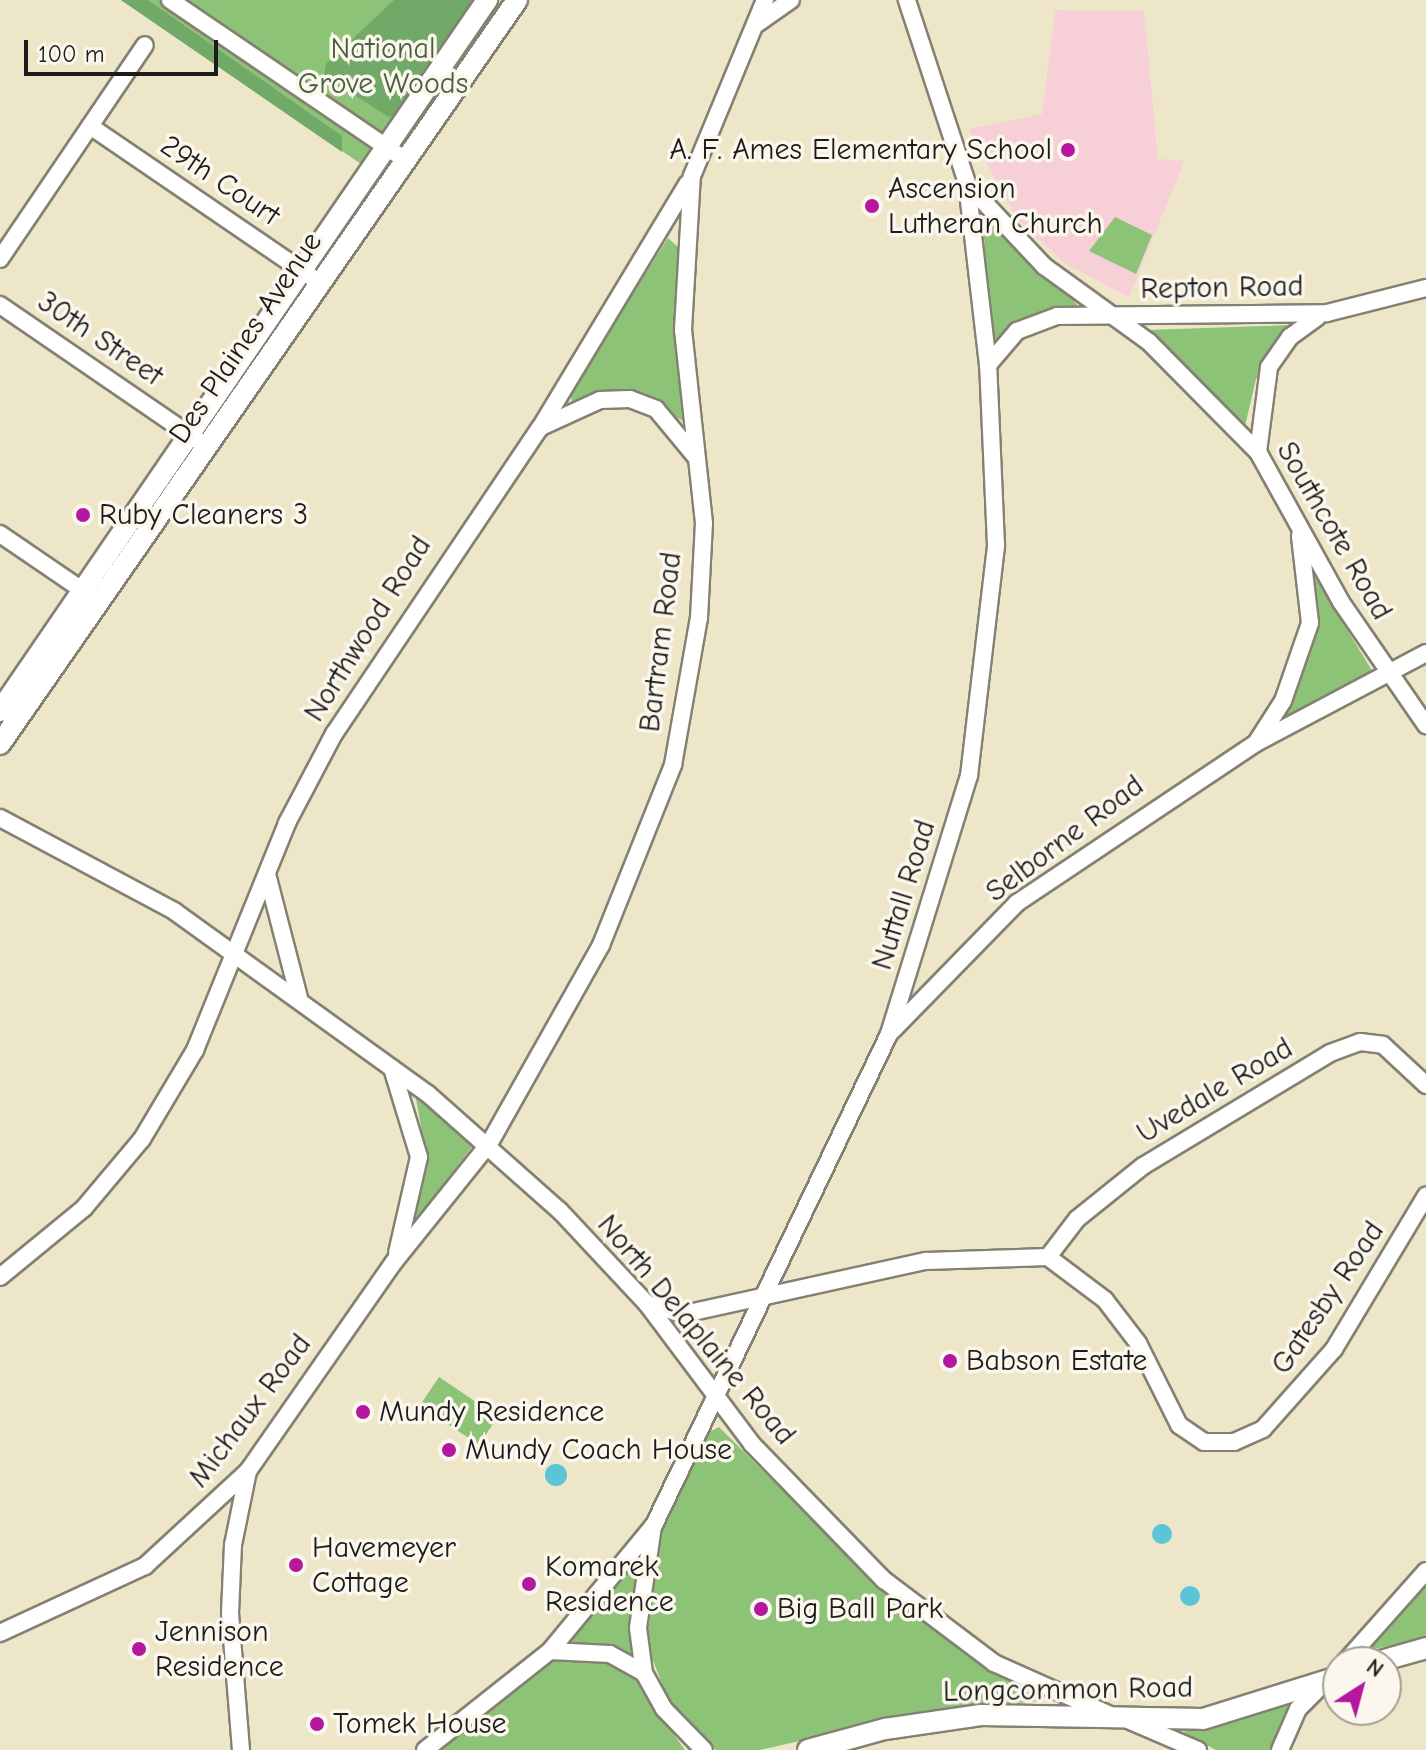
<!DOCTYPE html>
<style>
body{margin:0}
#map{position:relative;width:1426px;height:1750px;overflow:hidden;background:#eee6c9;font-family:"Comic Neue",sans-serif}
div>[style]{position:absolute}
.built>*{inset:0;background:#f6cfd7}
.green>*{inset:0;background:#8cc377;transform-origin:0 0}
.forest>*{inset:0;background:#71a968}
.water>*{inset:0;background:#5bc4d7}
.round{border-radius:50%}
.roads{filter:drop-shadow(2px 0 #858172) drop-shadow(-2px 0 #858172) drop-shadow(0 2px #858172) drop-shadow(0 -2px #858172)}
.minor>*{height:16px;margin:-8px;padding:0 8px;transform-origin:8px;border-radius:8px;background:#fff}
.tertiary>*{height:20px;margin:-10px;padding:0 10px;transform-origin:10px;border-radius:10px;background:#fff}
.dots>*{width:22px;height:22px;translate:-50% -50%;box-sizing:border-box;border:4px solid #fbf7ec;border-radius:50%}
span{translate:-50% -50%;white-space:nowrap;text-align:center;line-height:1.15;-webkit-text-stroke:7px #fbf7ec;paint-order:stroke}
.park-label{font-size:30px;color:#495f40}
.poi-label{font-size:30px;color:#1c1c1c}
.right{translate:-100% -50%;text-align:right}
.left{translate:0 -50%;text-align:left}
.street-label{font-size:30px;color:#1c1c1c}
.north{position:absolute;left:1322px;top:1646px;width:80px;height:80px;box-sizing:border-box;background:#fbf7ec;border:2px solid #a29f99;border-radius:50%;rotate:36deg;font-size:22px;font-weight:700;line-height:32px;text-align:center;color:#1c1c1c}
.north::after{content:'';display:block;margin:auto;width:28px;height:36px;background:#b5179e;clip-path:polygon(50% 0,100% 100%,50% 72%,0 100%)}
.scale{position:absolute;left:24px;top:40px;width:194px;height:36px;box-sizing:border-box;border:4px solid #1c1c1c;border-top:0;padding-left:10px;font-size:24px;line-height:28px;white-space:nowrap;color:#1c1c1c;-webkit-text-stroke:6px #fbf7ec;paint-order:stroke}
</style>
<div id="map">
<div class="built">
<i style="clip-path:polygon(1055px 10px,1144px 11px,1158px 159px,1184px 161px,1129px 297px,1066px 264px,1017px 219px,969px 129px,1042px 114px)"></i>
</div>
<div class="green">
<i style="clip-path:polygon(121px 0,479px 0,364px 166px)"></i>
<i style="clip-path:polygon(982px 213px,1071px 297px,1078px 306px,1018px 321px,992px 342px)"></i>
<i style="clip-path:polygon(1115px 217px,1152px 235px,1136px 274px,1089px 251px)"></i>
<i style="clip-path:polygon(668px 238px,680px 249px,676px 326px,685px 422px,629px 391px,572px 401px,570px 393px)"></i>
<i style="clip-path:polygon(1291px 325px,1256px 379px,1245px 426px,1146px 330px)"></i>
<i style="clip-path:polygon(1314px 575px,1374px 674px,1285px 719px,1316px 632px)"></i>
<i style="clip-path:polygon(415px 1093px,474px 1144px,410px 1229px,426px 1155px)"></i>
<i style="left:439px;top:1377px;width:71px;height:34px;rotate:34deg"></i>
<i style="clip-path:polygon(719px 1427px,880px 1588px,1040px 1701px,941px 1709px,760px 1750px,716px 1750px,673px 1712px,647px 1645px,657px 1543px,702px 1436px)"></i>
<i style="clip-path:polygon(631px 1563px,637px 1568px,632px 1627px,661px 1717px,685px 1750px,439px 1750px,548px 1662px)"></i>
<i style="clip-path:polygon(1426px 1580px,1426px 1639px,1368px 1650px,1367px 1649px)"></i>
<i style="clip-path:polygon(1292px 1705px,1273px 1750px,1216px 1750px,1183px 1732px)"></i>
</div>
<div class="forest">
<i style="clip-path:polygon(121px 0,148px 0,342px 136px,342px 152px)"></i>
<i style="clip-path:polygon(394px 0,479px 0,401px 113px,389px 117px,324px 76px,326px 64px)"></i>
</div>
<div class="water">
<i class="round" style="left:545px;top:1464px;width:22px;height:22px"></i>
<i class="round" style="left:1152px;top:1524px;width:20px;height:20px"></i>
<i class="round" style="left:1180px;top:1586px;width:20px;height:20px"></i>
</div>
<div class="roads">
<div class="minor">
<i style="left:170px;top:0;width:284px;rotate:34.2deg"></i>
<i style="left:758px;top:23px;width:40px;rotate:-34.9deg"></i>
<i style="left:90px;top:126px;width:268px;rotate:34.3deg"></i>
<i style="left:968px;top:185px;width:111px;rotate:46.8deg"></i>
<i style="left:1044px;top:266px;width:130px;rotate:35.9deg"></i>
<i style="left:1149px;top:342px;width:155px;rotate:45.3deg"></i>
<i style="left:1258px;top:452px;width:171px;rotate:61deg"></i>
<i style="left:1341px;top:602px;width:150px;rotate:55.4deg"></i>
<i style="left:0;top:259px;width:258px;rotate:-55.9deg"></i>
<i style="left:0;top:305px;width:251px;rotate:34.4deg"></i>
<i style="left:988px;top:365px;width:45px;rotate:-49.5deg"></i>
<i style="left:1017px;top:331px;width:43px;rotate:-20.6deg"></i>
<i style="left:1057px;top:316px;width:270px;rotate:-0.6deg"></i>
<i style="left:1327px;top:313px;width:102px;rotate:-14.2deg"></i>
<i style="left:541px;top:427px;width:65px;rotate:-24.6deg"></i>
<i style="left:600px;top:400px;width:30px;rotate:-2deg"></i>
<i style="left:630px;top:399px;width:28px;rotate:21deg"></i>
<i style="left:656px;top:409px;width:61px;rotate:50.3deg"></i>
<i style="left:1258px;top:452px;width:86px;rotate:-82.6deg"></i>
<i style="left:1269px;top:367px;width:37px;rotate:-55deg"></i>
<i style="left:1290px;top:337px;width:34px;rotate:-36deg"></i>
<i style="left:0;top:534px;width:110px;rotate:34.3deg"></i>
<i style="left:1258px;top:742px;width:190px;rotate:-27.9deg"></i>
<i style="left:0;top:818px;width:197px;rotate:28.1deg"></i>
<i style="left:174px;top:911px;width:313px;rotate:35.8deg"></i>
<i style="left:428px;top:1094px;width:176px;rotate:41.6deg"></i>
<i style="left:560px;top:1211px;width:127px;rotate:46.9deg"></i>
<i style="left:647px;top:1304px;width:175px;rotate:53.1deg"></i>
<i style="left:752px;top:1444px;width:190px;rotate:45.9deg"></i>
<i style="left:884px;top:1580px;width:138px;rotate:37deg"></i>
<i style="left:994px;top:1663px;width:125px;rotate:24.1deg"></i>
<i style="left:267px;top:874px;width:128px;rotate:75.5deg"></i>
<i style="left:893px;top:1030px;width:177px;rotate:-45.7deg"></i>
<i style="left:1017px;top:903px;width:288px;rotate:-33.8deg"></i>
<i style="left:1256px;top:743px;width:50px;rotate:-57.3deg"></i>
<i style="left:1283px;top:701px;width:83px;rotate:-70.9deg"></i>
<i style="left:1310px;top:623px;width:88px;rotate:-96.6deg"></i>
<i style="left:392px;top:1068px;width:93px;rotate:73.1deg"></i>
<i style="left:419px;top:1157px;width:98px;rotate:102.9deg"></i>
<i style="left:1048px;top:1257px;width:48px;rotate:-52.7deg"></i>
<i style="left:1077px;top:1219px;width:85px;rotate:-38.8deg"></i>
<i style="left:1143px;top:1166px;width:218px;rotate:-31.1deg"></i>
<i style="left:1330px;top:1053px;width:32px;rotate:-20deg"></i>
<i style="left:1360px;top:1042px;width:23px;rotate:7deg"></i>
<i style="left:1383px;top:1045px;width:59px;rotate:42.9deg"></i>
<i style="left:0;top:1277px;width:109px;rotate:-39.4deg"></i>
<i style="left:84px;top:1208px;width:90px;rotate:-50deg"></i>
<i style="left:142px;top:1139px;width:104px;rotate:-59.2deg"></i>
<i style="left:195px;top:1050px;width:245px;rotate:-67.9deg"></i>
<i style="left:287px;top:823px;width:101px;rotate:-62.2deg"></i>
<i style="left:334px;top:734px;width:369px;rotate:-56.1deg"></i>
<i style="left:540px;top:428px;width:285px;rotate:-58.9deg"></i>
<i style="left:647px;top:1304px;width:38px;rotate:15deg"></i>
<i style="left:684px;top:1314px;width:248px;rotate:-12.4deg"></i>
<i style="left:926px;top:1261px;width:122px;rotate:-1.9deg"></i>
<i style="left:1048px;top:1257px;width:71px;rotate:37deg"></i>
<i style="left:1105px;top:1300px;width:54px;rotate:52.5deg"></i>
<i style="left:1138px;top:1343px;width:92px;rotate:63.4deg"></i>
<i style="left:1179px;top:1425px;width:30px;rotate:34deg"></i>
<i style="left:1204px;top:1442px;width:30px"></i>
<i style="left:1234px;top:1442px;width:32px;rotate:-24deg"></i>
<i style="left:1263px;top:1429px;width:107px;rotate:-48.4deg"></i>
<i style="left:1334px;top:1349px;width:179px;rotate:-59deg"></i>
<i style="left:653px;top:1526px;width:103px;rotate:98.4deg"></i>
<i style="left:638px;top:1628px;width:45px;rotate:82.4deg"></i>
<i style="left:644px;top:1673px;width:41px;rotate:60.9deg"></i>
<i style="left:664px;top:1709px;width:57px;rotate:45.7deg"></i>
<i style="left:0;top:1633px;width:160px;rotate:-24.8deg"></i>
<i style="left:145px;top:1566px;width:140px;rotate:-42.7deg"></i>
<i style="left:248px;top:1471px;width:255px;rotate:-55.1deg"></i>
<i style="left:394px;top:1262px;width:151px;rotate:-51.2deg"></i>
<i style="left:489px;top:1144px;width:228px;rotate:-60.6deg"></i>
<i style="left:601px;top:945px;width:194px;rotate:-68.2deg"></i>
<i style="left:673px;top:765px;width:149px;rotate:-80deg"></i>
<i style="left:699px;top:618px;width:95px;rotate:-87deg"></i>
<i style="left:704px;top:523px;width:194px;rotate:-96.2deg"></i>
<i style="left:683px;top:330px;width:154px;rotate:-86.7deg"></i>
<i style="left:692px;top:176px;width:191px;rotate:-67.5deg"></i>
<i style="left:550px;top:1651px;width:60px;rotate:2.9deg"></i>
<i style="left:610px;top:1654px;width:39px;rotate:29deg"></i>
<i style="left:1345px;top:1662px;width:122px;rotate:-48.3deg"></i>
<i style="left:1130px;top:1721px;width:74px;rotate:23.1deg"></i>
<i style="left:241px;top:1750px;width:137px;rotate:-94.6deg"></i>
<i style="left:230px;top:1613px;width:68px;rotate:-87.5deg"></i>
<i style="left:233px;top:1545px;width:76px;rotate:-78.5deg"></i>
<i style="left:425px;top:1750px;width:159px;rotate:-38.4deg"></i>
<i style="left:550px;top:1651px;width:163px;rotate:-50.5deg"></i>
<i style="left:654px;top:1525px;width:544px;rotate:-64.42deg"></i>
<i style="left:889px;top:1034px;width:270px;rotate:-72.8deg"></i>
<i style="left:969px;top:776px;width:233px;rotate:-83.3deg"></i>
<i style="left:996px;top:545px;width:180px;rotate:-92.5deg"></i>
<i style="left:988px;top:365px;width:183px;rotate:-96.6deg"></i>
<i style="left:967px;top:183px;width:193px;rotate:-108.2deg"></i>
<i style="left:1280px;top:1750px;width:45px;rotate:-66.3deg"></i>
<i style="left:1298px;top:1709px;width:38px;rotate:-45deg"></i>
</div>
<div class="tertiary">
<i style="left:0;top:711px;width:862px;rotate:-55.59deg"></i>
<i style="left:0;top:744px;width:906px;rotate:-55.2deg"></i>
<i style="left:1377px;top:1662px;width:51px;rotate:-15.9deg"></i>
<i style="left:808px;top:1750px;width:80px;rotate:-15.3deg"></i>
<i style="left:885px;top:1729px;width:97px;rotate:-8.3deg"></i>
<i style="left:981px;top:1715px;width:222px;rotate:1deg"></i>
<i style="left:1203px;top:1719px;width:141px;rotate:-17.3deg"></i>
</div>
</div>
<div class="dots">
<i style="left:1068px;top:150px;background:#b5179e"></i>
<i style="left:872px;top:206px;background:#b5179e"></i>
<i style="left:83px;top:515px;background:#b5179e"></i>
<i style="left:950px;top:1361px;background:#b5179e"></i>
<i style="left:363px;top:1412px;background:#b5179e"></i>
<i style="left:449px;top:1450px;background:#b5179e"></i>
<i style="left:296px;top:1565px;background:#b5179e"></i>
<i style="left:529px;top:1584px;background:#b5179e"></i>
<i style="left:761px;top:1609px;background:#b5179e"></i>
<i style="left:139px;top:1649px;background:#b5179e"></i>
<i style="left:317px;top:1724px;background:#b5179e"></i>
</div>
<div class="park-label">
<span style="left:383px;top:66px">National<br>Grove Woods</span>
</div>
<div class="poi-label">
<span class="right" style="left:1052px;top:150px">A. F. Ames Elementary School</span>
<span class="left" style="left:888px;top:206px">Ascension<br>Lutheran Church</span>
<span class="left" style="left:99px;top:515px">Ruby Cleaners 3</span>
<span class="left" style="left:966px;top:1361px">Babson Estate</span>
<span class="left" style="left:379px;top:1412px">Mundy Residence</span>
<span class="left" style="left:465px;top:1450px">Mundy Coach House</span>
<span class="left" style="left:312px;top:1565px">Havemeyer<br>Cottage</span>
<span class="left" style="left:545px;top:1584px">Komarek<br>Residence</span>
<span class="left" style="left:777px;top:1609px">Big Ball Park</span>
<span class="left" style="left:155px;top:1649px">Jennison<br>Residence</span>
<span class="left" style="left:333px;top:1724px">Tomek House</span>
</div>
<div class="street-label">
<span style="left:220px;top:181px;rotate:34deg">29th Court</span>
<span style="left:1222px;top:288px;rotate:-1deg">Repton Road</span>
<span style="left:246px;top:338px;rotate:-56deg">Des Plaines Avenue</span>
<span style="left:100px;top:339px;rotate:34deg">30th Street</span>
<span style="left:1334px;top:531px;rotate:60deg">Southcote Road</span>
<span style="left:368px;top:629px;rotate:-58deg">Northwood Road</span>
<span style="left:661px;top:642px;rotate:-83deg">Bartram Road</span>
<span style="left:1065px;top:839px;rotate:-37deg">Selborne Road</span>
<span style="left:904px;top:895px;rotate:-73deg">Nuttall Road</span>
<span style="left:1215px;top:1091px;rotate:-31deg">Uvedale Road</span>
<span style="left:1328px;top:1298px;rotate:-56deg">Gatesby Road</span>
<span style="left:696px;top:1330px;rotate:50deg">North Delaplaine Road</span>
<span style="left:250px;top:1411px;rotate:-53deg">Michaux Road</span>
<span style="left:1068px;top:1690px;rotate:-1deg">Longcommon Road</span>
</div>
<div class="north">N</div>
<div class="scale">100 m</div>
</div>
